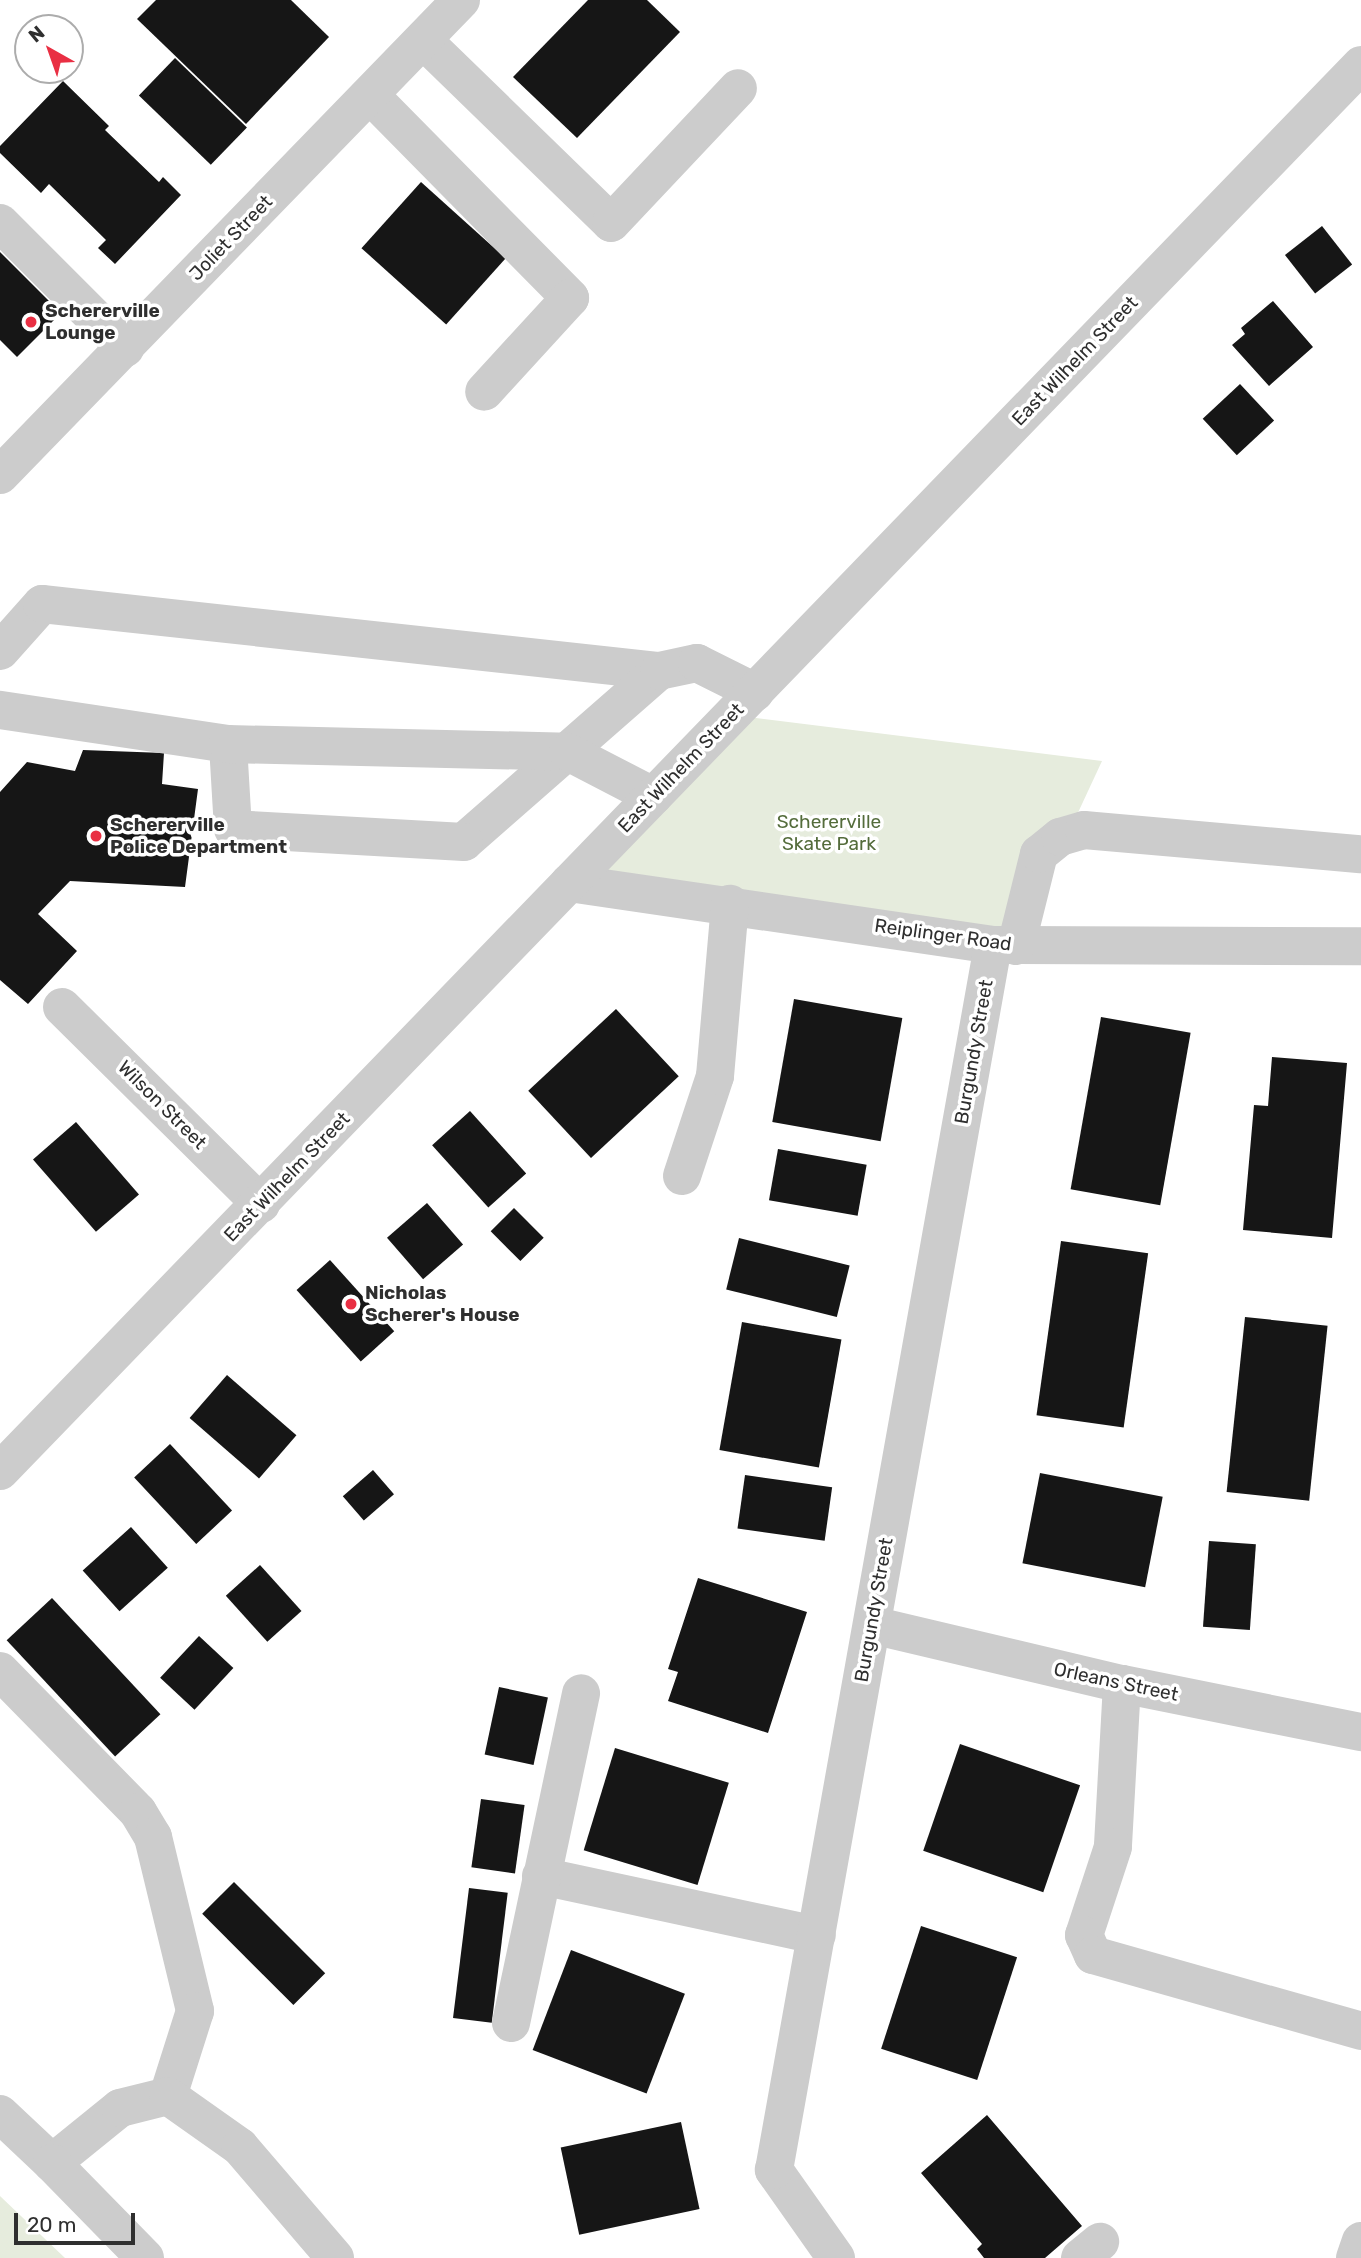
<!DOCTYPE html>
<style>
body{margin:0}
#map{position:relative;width:1361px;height:2258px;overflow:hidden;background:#fff;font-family:Rubik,sans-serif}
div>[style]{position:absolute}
.green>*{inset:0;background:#e6ecdd}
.building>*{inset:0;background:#161616;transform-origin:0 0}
.minor>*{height:38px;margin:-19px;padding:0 19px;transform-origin:19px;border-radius:19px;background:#ccc}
.dots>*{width:19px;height:19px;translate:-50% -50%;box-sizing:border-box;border:4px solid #fff;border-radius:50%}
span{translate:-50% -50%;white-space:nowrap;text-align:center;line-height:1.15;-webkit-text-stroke:7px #fff;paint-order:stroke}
.street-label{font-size:19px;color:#2f2f2f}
.poi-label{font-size:19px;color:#2f2f2f;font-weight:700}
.left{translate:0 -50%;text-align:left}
.park-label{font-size:19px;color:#546c3b}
.north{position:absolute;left:14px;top:14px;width:70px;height:70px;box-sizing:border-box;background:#fff;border:2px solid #acacac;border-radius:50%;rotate:320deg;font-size:19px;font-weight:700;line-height:28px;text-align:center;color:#2f2f2f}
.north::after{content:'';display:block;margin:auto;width:24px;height:32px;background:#e92f43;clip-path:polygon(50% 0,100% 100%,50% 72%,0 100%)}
.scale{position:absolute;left:14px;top:2213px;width:121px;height:32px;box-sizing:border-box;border:4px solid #2f2f2f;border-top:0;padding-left:9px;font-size:21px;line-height:24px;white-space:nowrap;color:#2f2f2f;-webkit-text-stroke:5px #fff;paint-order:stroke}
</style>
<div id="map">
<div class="green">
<i style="clip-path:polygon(732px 715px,1102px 761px,1016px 946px,569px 883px)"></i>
<i style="clip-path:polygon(0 2196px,65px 2258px,0 2258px)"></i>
</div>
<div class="building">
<i style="clip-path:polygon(156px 0,291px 0,329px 37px,246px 124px,137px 19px)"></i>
<i style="clip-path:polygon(588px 0,647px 0,680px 32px,577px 138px,513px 77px)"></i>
<i style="left:175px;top:58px;width:100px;height:52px;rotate:44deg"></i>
<i style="clip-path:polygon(63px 81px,109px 126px,105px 130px,159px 182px,163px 177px,181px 195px,115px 264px,98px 248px,106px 240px,49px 184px,41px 193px,0 153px,0 146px)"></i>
<i style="left:421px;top:182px;width:114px;height:89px;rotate:42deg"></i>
<i style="left:1322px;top:226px;width:49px;height:47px;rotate:52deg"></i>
<i style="clip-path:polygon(0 252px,61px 313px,17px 357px,0 340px)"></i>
<i style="clip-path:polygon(1273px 301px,1313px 347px,1269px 386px,1232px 345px,1245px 334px,1241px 328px)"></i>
<i style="left:1240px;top:384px;width:50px;height:51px;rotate:47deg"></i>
<i style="clip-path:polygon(83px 750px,164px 753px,162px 784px,198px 789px,185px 887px,70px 881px,38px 914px,77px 951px,28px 1004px,0 980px,0 792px,27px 762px,75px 771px)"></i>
<i style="left:794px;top:999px;width:110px;height:125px;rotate:10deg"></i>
<i style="left:616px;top:1009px;width:92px;height:120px;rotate:47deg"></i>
<i style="left:1101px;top:1017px;width:91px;height:175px;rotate:10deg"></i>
<i style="clip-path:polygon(1272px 1057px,1347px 1063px,1332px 1238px,1243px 1230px,1254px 1105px,1268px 1106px)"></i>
<i style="left:470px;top:1111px;width:84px;height:51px;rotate:48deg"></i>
<i style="left:76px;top:1122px;width:96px;height:57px;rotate:49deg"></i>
<i style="left:778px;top:1149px;width:90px;height:52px;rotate:10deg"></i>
<i style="left:427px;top:1203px;width:55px;height:53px;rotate:49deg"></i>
<i style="left:514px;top:1208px;width:42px;height:33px;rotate:45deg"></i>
<i style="left:739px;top:1238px;width:114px;height:53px;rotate:14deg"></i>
<i style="left:1061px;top:1241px;width:88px;height:176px;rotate:8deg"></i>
<i style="left:330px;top:1260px;width:96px;height:45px;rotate:48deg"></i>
<i style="left:1245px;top:1317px;width:83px;height:176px;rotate:6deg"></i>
<i style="left:742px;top:1322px;width:101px;height:130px;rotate:10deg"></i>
<i style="left:227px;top:1375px;width:92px;height:57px;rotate:41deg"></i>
<i style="left:170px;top:1444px;width:91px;height:49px;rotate:47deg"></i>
<i style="left:373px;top:1470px;width:32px;height:40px;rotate:49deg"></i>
<i style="left:1040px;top:1473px;width:125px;height:92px;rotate:11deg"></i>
<i style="left:745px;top:1475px;width:88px;height:54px;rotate:8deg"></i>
<i style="left:131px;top:1527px;width:55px;height:65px;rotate:48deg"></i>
<i style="left:1209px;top:1541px;width:47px;height:86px;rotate:4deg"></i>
<i style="left:260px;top:1565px;width:62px;height:46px;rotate:48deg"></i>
<i style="clip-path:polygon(698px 1578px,807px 1612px,768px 1733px,668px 1701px,678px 1672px,668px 1669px)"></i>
<i style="left:52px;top:1598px;width:159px;height:62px;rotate:47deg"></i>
<i style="left:199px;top:1636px;width:47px;height:57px;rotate:43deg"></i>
<i style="left:499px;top:1687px;width:50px;height:69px;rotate:12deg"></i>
<i style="left:960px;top:1744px;width:127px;height:113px;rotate:19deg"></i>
<i style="left:615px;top:1748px;width:119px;height:107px;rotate:17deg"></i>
<i style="left:481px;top:1799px;width:44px;height:69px;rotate:8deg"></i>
<i style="left:234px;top:1882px;width:129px;height:45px;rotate:45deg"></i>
<i style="left:469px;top:1888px;width:39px;height:131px;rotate:7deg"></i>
<i style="left:921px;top:1926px;width:101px;height:129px;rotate:18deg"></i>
<i style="left:571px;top:1950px;width:122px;height:107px;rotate:21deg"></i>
<i style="clip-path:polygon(987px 2115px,1082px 2226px,1045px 2258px,984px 2258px,977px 2249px,982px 2244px,921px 2173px)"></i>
<i style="left:681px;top:2122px;width:89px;height:123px;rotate:78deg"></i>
</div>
<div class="minor">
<i style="left:423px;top:40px;width:262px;rotate:44.2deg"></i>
<i style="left:611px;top:223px;width:185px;rotate:-46.7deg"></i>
<i style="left:370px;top:95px;width:285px;rotate:45.4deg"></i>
<i style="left:570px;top:298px;width:127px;rotate:132.5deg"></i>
<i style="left:0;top:223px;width:177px;rotate:45deg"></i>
<i style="left:0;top:475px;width:662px;rotate:-45.86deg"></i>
<i style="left:0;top:651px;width:63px;rotate:-48.2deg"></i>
<i style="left:42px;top:604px;width:621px;rotate:6.2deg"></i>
<i style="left:659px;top:671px;width:259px;rotate:138.8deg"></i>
<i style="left:464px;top:842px;width:231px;rotate:-176.8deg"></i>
<i style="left:233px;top:829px;width:85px;rotate:-93.4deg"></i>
<i style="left:228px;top:744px;width:231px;rotate:-171.5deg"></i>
<i style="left:659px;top:671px;width:39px;rotate:-12deg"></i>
<i style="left:697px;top:663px;width:65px;rotate:26.6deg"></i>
<i style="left:228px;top:744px;width:340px;rotate:1.3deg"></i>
<i style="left:568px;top:752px;width:96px;rotate:27.4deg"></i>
<i style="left:569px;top:883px;width:429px;rotate:8.3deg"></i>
<i style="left:993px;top:945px;width:368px;rotate:0.2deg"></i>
<i style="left:1016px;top:946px;width:95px;rotate:-76deg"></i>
<i style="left:1039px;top:854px;width:27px;rotate:-39deg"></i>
<i style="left:1060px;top:837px;width:25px;rotate:-16deg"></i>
<i style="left:1084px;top:830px;width:278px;rotate:5deg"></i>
<i style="left:62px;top:1007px;width:280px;rotate:44.7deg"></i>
<i style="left:682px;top:1176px;width:105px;rotate:-71.7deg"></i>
<i style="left:715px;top:1076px;width:173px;rotate:-85deg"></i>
<i style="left:0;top:1471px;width:1957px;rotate:-45.93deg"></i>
<i style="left:872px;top:1625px;width:257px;rotate:13.3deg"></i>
<i style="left:1122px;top:1684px;width:244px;rotate:11.4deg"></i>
<i style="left:0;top:1671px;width:197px;rotate:45.6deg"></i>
<i style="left:138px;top:1812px;width:29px;rotate:59deg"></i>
<i style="left:153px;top:1837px;width:179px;rotate:76.4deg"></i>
<i style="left:195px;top:2011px;width:89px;rotate:107.6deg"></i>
<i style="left:1122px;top:1684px;width:163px;rotate:93.2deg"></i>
<i style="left:1113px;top:1847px;width:93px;rotate:108.2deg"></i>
<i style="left:1084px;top:1935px;width:22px;rotate:66deg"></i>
<i style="left:1093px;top:1955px;width:279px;rotate:15.8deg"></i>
<i style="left:541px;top:1876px;width:282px;rotate:12.1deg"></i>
<i style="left:511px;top:2023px;width:337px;rotate:-78deg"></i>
<i style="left:0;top:2114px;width:71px;rotate:43.3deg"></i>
<i style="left:52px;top:2163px;width:87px;rotate:-39deg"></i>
<i style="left:120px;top:2108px;width:49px;rotate:-14deg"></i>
<i style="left:168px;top:2096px;width:88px;rotate:35.3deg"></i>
<i style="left:240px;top:2147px;width:146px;rotate:49.4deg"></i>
<i style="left:52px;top:2163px;width:133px;rotate:45.6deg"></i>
<i style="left:836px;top:2258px;width:108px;rotate:-125.2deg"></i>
<i style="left:774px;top:2170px;width:1244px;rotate:-79.86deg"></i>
<i style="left:1080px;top:2258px;width:26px;rotate:-39deg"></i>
<i style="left:1355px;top:2258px;width:18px;rotate:-71deg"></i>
</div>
<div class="dots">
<i style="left:31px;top:322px;background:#e92f43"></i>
<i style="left:96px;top:836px;background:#e92f43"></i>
<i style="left:351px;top:1304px;background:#e92f43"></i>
</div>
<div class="street-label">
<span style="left:231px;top:238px;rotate:-46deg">Joliet Street</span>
<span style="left:1075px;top:361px;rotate:-46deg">East Wilhelm Street</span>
<span style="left:681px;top:768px;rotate:-46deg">East Wilhelm Street</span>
<span style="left:943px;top:935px;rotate:8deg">Reiplinger Road</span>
<span style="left:974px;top:1052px;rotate:-80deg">Burgundy Street</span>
<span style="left:162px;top:1105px;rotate:45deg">Wilson Street</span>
<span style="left:287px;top:1177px;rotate:-46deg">East Wilhelm Street</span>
<span style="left:874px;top:1610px;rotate:-80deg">Burgundy Street</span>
<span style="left:1116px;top:1682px;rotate:12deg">Orleans Street</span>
</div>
<div class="poi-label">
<span class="left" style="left:45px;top:322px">Schererville<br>Lounge</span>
<span class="left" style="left:110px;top:836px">Schererville<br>Police Department</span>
<span class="left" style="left:365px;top:1304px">Nicholas<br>Scherer's House</span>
</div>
<div class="park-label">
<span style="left:829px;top:833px">Schererville<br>Skate Park</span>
</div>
<div class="north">N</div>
<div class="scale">20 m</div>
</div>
